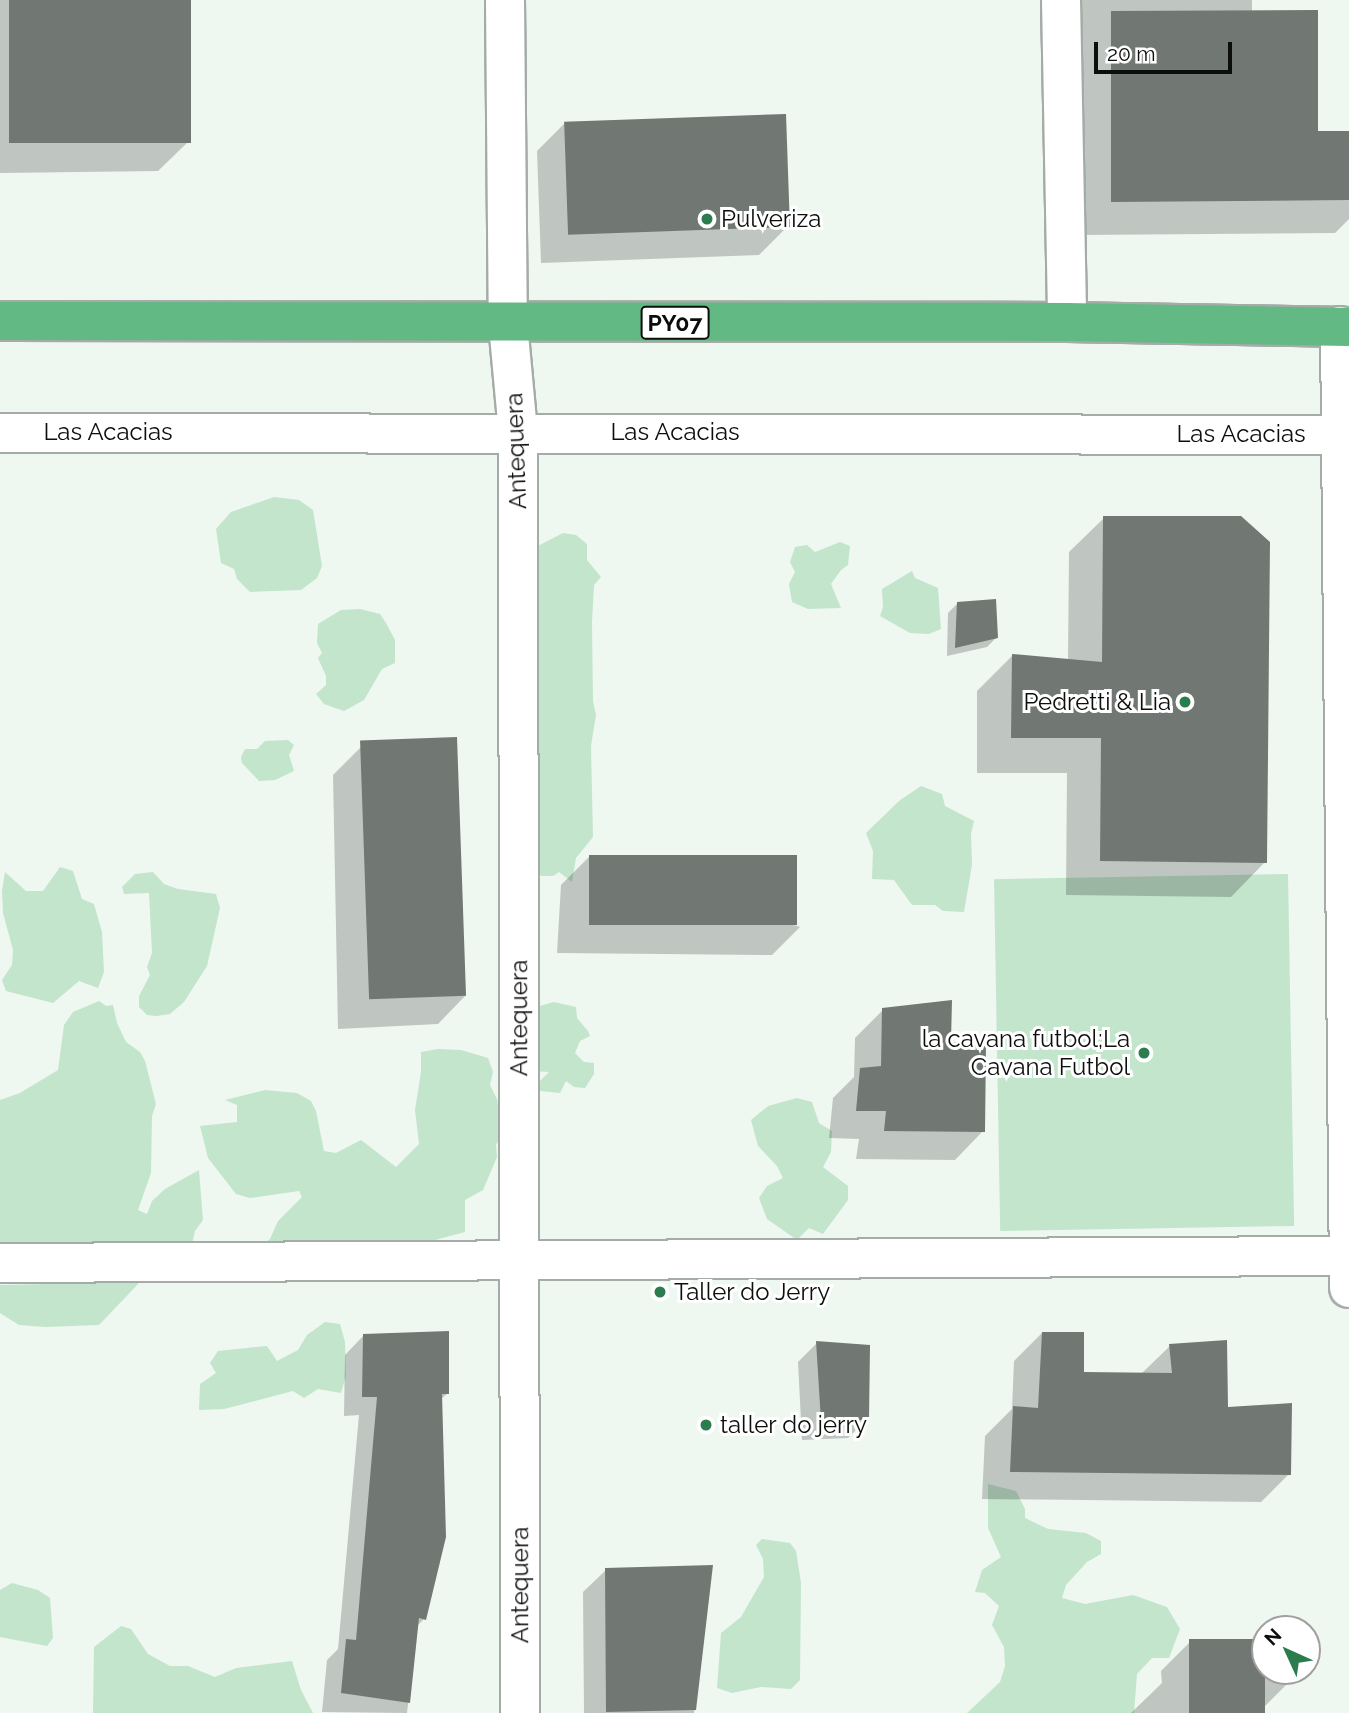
<!DOCTYPE html>
<style>
body{margin:0}
#map{position:relative;width:1349px;height:1713px;overflow:hidden;background:#eff7f1;font-family:Raleway,sans-serif}
div>[style]{position:absolute}
.green>*{inset:0;background:#c2e5cc;transform-origin:0 0}
.shadow>*{inset:0;background:#0003}
.building>*{inset:0;background:#717873;transform-origin:0 0}
.roads{filter:drop-shadow(2px 0 #a5aca7) drop-shadow(-2px 0 #a5aca7) drop-shadow(0 2px #a5aca7) drop-shadow(0 -2px #a5aca7)}
.street>*{height:38px;margin:-19px;padding:0 19px;transform-origin:19px;border-radius:19px;background:#fff}
.highway>*{height:38px;margin:-19px;padding:0 19px;transform-origin:19px;border-radius:19px;background:#62b983}
.dots>*{width:19px;height:19px;translate:-50% -50%;box-sizing:border-box;border:4px solid #fff;border-radius:50%}
span{translate:-50% -50%;white-space:nowrap;text-align:center;line-height:1.15;-webkit-text-stroke:6px #fff;paint-order:stroke}
.shield-label span{padding:2px 5px;background:#fff;border:2px solid;border-radius:5px;-webkit-text-stroke-width:0}
.shield-label{font-size:23px;color:#0c0e0c;font-weight:700}
.poi-label{font-size:24px;color:#0c0e0c}
.left{translate:0 -50%;text-align:left}
.right{translate:-100% -50%;text-align:right}
.street-label{font-size:24px;color:#0c0e0c}
.north{position:absolute;left:1251px;top:1615px;width:70px;height:70px;box-sizing:border-box;background:#fff;border:2px solid #9e9f9e;border-radius:50%;rotate:315deg;font-size:19px;font-weight:700;line-height:28px;text-align:center;color:#0c0e0c}
.north::after{content:'';display:block;margin:auto;width:24px;height:32px;background:#2c7d4e;clip-path:polygon(50% 0,100% 100%,50% 72%,0 100%)}
.scale{position:absolute;left:1094px;top:42px;width:138px;height:32px;box-sizing:border-box;border:4px solid #0c0e0c;border-top:0;padding-left:9px;font-size:21px;line-height:24px;white-space:nowrap;color:#0c0e0c;-webkit-text-stroke:5px #fff;paint-order:stroke}
</style>
<div id="map">
<div class="green">
<i style="clip-path:polygon(274px 497px,299px 500px,313px 510px,322px 566px,317px 578px,301px 590px,250px 592px,237px 579px,234px 569px,221px 563px,216px 529px,231px 512px)"></i>
<i style="clip-path:polygon(563px 533px,576px 535px,587px 544px,587px 560px,601px 577px,594px 585px,592px 622px,593px 701px,596px 715px,591px 746px,593px 837px,576px 858px,572px 882px,559px 872px,553px 876px,541px 876px,527px 854px,530px 550px)"></i>
<i style="clip-path:polygon(840px 542px,850px 546px,848px 565px,841px 570px,831px 584px,841px 608px,808px 609px,792px 602px,789px 584px,795px 572px,790px 562px,795px 547px,807px 545px,815px 552px)"></i>
<i style="clip-path:polygon(912px 571px,915px 578px,938px 588px,941px 629px,929px 634px,910px 633px,880px 616px,883px 607px,882px 589px)"></i>
<i style="clip-path:polygon(360px 609px,380px 614px,386px 623px,395px 640px,395px 663px,382px 669px,364px 700px,344px 711px,324px 704px,316px 694px,326px 685px,326px 676px,318px 658px,322px 653px,317px 643px,318px 624px,341px 610px)"></i>
<i style="clip-path:polygon(288px 740px,294px 745px,289px 755px,294px 771px,275px 780px,259px 781px,242px 763px,241px 757px,245px 749px,257px 749px,265px 741px)"></i>
<i style="clip-path:polygon(921px 786px,942px 794px,945px 806px,974px 821px,971px 834px,972px 865px,964px 912px,943px 911px,935px 905px,912px 905px,894px 880px,872px 879px,873px 851px,866px 833px,899px 801px)"></i>
<i style="clip-path:polygon(60px 867px,73px 871px,82px 899px,94px 904px,102px 932px,104px 972px,98px 988px,79px 981px,53px 1003px,6px 991px,2px 980px,12px 965px,13px 950px,3px 913px,2px 891px,5px 872px,26px 891px,43px 891px)"></i>
<i style="clip-path:polygon(153px 872px,164px 884px,178px 889px,216px 894px,220px 908px,207px 966px,184px 1002px,170px 1014px,157px 1016px,147px 1015px,139px 1007px,139px 996px,150px 975px,147px 967px,152px 953px,149px 893px,124px 894px,122px 887px,135px 874px)"></i>
<i style="left:1288px;top:874px;width:352px;height:294px;rotate:89deg"></i>
<i style="clip-path:polygon(99px 1001px,106px 1006px,113px 1005px,117px 1023px,126px 1042px,140px 1052px,145px 1061px,156px 1104px,152px 1116px,151px 1173px,138px 1210px,147px 1214px,152px 1201px,165px 1189px,199px 1170px,203px 1220px,195px 1231px,192px 1244px,0 1252px,0 1100px,20px 1093px,58px 1070px,64px 1025px,73px 1012px)"></i>
<i style="clip-path:polygon(554px 1002px,576px 1007px,577px 1018px,588px 1031px,590px 1036px,580px 1041px,575px 1053px,584px 1062px,594px 1063px,594px 1074px,585px 1088px,574px 1087px,566px 1081px,560px 1093px,531px 1090px,549px 1072px,533px 1071px,536px 1007px)"></i>
<i style="clip-path:polygon(438px 1049px,461px 1050px,488px 1058px,493px 1072px,490px 1085px,497px 1099px,503px 1133px,496px 1145px,497px 1157px,483px 1190px,465px 1200px,465px 1232px,420px 1244px,336px 1242px,314px 1248px,262px 1245px,270px 1239px,278px 1221px,302px 1197px,299px 1191px,250px 1198px,236px 1194px,208px 1158px,200px 1126px,237px 1122px,237px 1105px,225px 1100px,265px 1090px,297px 1093px,311px 1101px,316px 1111px,324px 1151px,336px 1153px,361px 1140px,396px 1167px,419px 1144px,415px 1110px,421px 1072px,421px 1052px)"></i>
<i style="clip-path:polygon(797px 1098px,812px 1102px,819px 1123px,832px 1131px,831px 1152px,823px 1167px,848px 1186px,848px 1200px,823px 1234px,809px 1228px,797px 1240px,767px 1219px,759px 1198px,767px 1186px,783px 1178px,777px 1166px,758px 1146px,751px 1120px,768px 1106px)"></i>
<i style="clip-path:polygon(140px 1282px,99px 1325px,45px 1327px,19px 1325px,0 1313px,0 1285px)"></i>
<i style="clip-path:polygon(325px 1322px,340px 1324px,345px 1342px,346px 1376px,341px 1393px,318px 1389px,304px 1398px,293px 1391px,224px 1409px,199px 1410px,200px 1384px,216px 1373px,210px 1363px,218px 1351px,267px 1346px,277px 1361px,298px 1350px,307px 1335px)"></i>
<i style="clip-path:polygon(988px 1484px,1016px 1491px,1025px 1509px,1025px 1518px,1048px 1529px,1086px 1533px,1101px 1541px,1101px 1554px,1087px 1562px,1066px 1585px,1062px 1598px,1085px 1604px,1133px 1595px,1167px 1607px,1180px 1629px,1169px 1658px,1152px 1658px,1137px 1674px,1134px 1713px,967px 1713px,1000px 1682px,1005px 1666px,1004px 1647px,992px 1625px,999px 1606px,985px 1593px,975px 1592px,982px 1570px,1001px 1557px,988px 1528px)"></i>
<i style="clip-path:polygon(762px 1539px,790px 1543px,796px 1551px,801px 1583px,800px 1680px,791px 1689px,761px 1687px,732px 1693px,717px 1688px,721px 1633px,741px 1617px,764px 1577px,763px 1559px,756px 1545px)"></i>
<i style="clip-path:polygon(12px 1583px,38px 1590px,50px 1598px,53px 1638px,47px 1646px,0 1637px,0 1590px)"></i>
<i style="clip-path:polygon(121px 1626px,131px 1629px,148px 1654px,170px 1666px,188px 1666px,215px 1677px,236px 1668px,292px 1661px,301px 1690px,313px 1713px,93px 1713px,94px 1647px)"></i>
</div>
<div class="shadow">
<i style="clip-path:polygon(0 0,189px 0,190px 140px,158px 171px,0 173px)"></i>
<i style="clip-path:polygon(1073px 0,1252px 0,1252px 12px,1316px 133px,1349px 133px,1349px 219px,1335px 233px,1078px 235px)"></i>
<i style="clip-path:polygon(565px 123px,787px 227px,759px 255px,541px 263px,537px 151px)"></i>
<i style="clip-path:polygon(1104px 518px,1265px 862px,1231px 897px,1066px 895px,1067px 773px,977px 773px,977px 691px,1012px 656px,1068px 661px,1069px 552px)"></i>
<i style="clip-path:polygon(957px 604px,997px 637px,987px 647px,947px 656px,948px 613px)"></i>
<i style="clip-path:polygon(361px 747px,466px 995px,438px 1024px,338px 1029px,333px 775px)"></i>
<i style="clip-path:polygon(589px 857px,800px 927px,772px 955px,557px 953px,561px 885px)"></i>
<i style="clip-path:polygon(883px 1010px,983px 1131px,955px 1160px,856px 1159px,859px 1139px,829px 1138px,833px 1098px,854px 1077px,855px 1038px)"></i>
<i style="clip-path:polygon(1042px 1333px,1082px 1373px,1141px 1374px,1170px 1346px,1289px 1474px,1261px 1502px,982px 1499px,985px 1436px,1012px 1409px,1014px 1361px)"></i>
<i style="clip-path:polygon(364px 1335px,448px 1393px,440px 1400px,424px 1619px,417px 1626px,407px 1713px,322px 1712px,327px 1660px,338px 1649px,359px 1415px,344px 1416px,345px 1355px)"></i>
<i style="clip-path:polygon(817px 1343px,867px 1419px,848px 1438px,802px 1440px,798px 1362px)"></i>
<i style="clip-path:polygon(711px 1566px,694px 1713px,584px 1713px,583px 1592px,606px 1570px)"></i>
<i style="clip-path:polygon(1265px 1641px,1265px 1671px,1286px 1671px,1286px 1685px,1263px 1708px,1264px 1713px,1131px 1713px,1162px 1683px,1161px 1671px,1189px 1643px)"></i>
</div>
<div class="building">
<i style="left:9px;top:0;width:182px;height:143px"></i>
<i style="clip-path:polygon(1318px 10px,1318px 131px,1349px 131px,1349px 200px,1111px 202px,1111px 11px)"></i>
<i style="left:786px;top:114px;width:113px;height:222px;rotate:88deg"></i>
<i style="clip-path:polygon(1103px 516px,1241px 516px,1270px 542px,1267px 863px,1100px 861px,1101px 738px,1011px 738px,1012px 654px,1102px 662px)"></i>
<i style="clip-path:polygon(996px 599px,998px 638px,955px 648px,957px 602px)"></i>
<i style="left:457px;top:737px;width:259px;height:97px;rotate:88deg"></i>
<i style="left:589px;top:855px;width:208px;height:70px"></i>
<i style="clip-path:polygon(952px 1000px,951px 1042px,986px 1043px,985px 1132px,884px 1131px,886px 1111px,856px 1111px,860px 1068px,881px 1066px,882px 1008px)"></i>
<i style="clip-path:polygon(449px 1331px,449px 1394px,442px 1394px,446px 1537px,426px 1620px,419px 1618px,410px 1703px,341px 1693px,346px 1639px,356px 1640px,377px 1397px,362px 1397px,363px 1334px)"></i>
<i style="clip-path:polygon(1042px 1332px,1084px 1332px,1084px 1372px,1172px 1373px,1169px 1344px,1227px 1340px,1228px 1407px,1292px 1403px,1291px 1475px,1010px 1472px,1013px 1406px,1038px 1408px)"></i>
<i style="clip-path:polygon(816px 1341px,870px 1345px,869px 1420px,821px 1421px)"></i>
<i style="clip-path:polygon(713px 1565px,696px 1710px,606px 1712px,605px 1568px)"></i>
<i style="left:1265px;top:1639px;width:74px;height:76px;rotate:90deg"></i>
</div>
<div class="roads">
<div class="street">
<i style="left:505px;top:0;width:324px;rotate:89.5deg"></i>
<i style="left:508px;top:324px;width:108px;rotate:84.7deg"></i>
<i style="left:518px;top:432px;width:1281px;rotate:89.91deg"></i>
<i style="left:1061px;top:0;width:322px;rotate:88.9deg"></i>
<i style="left:1340px;top:326px;width:962px;rotate:89.46deg"></i>
<i style="left:0;top:433px;width:1349px;rotate:0.08deg"></i>
<i style="left:0;top:1263px;width:1349px;rotate:-0.3deg"></i>
</div>
<div class="highway">
<i style="left:0;top:321px;width:1067px;rotate:0.05deg"></i>
<i style="left:1067px;top:322px;width:282px;rotate:1deg"></i>
</div>
</div>
<div class="dots">
<i style="left:707px;top:219px;background:#2c7d4e"></i>
<i style="left:1185px;top:702px;background:#2c7d4e"></i>
<i style="left:1144px;top:1053px;background:#2c7d4e"></i>
<i style="left:660px;top:1292px;background:#2c7d4e"></i>
<i style="left:706px;top:1425px;background:#2c7d4e"></i>
</div>
<div class="shield-label">
<span style="left:675px;top:323px">PY07</span>
</div>
<div class="poi-label">
<span class="left" style="left:721px;top:219px">Pulveriza</span>
<span class="right" style="left:1171px;top:702px">Pedretti &amp; Lia</span>
<span class="right" style="left:1130px;top:1053px">la cavana futbol;La<br>Cavana Futbol</span>
<span class="left" style="left:674px;top:1292px">Taller do Jerry</span>
<span class="left" style="left:720px;top:1425px">taller do jerry</span>
</div>
<div class="street-label">
<span style="left:108px;top:432px">Las Acacias</span>
<span style="left:675px;top:432px">Las Acacias</span>
<span style="left:1241px;top:434px">Las Acacias</span>
<span style="left:516px;top:451px;rotate:-92deg">Antequera</span>
<span style="left:519px;top:1018px;rotate:-90deg">Antequera</span>
<span style="left:520px;top:1585px;rotate:-90deg">Antequera</span>
</div>
<div class="north">N</div>
<div class="scale">20 m</div>
</div>
